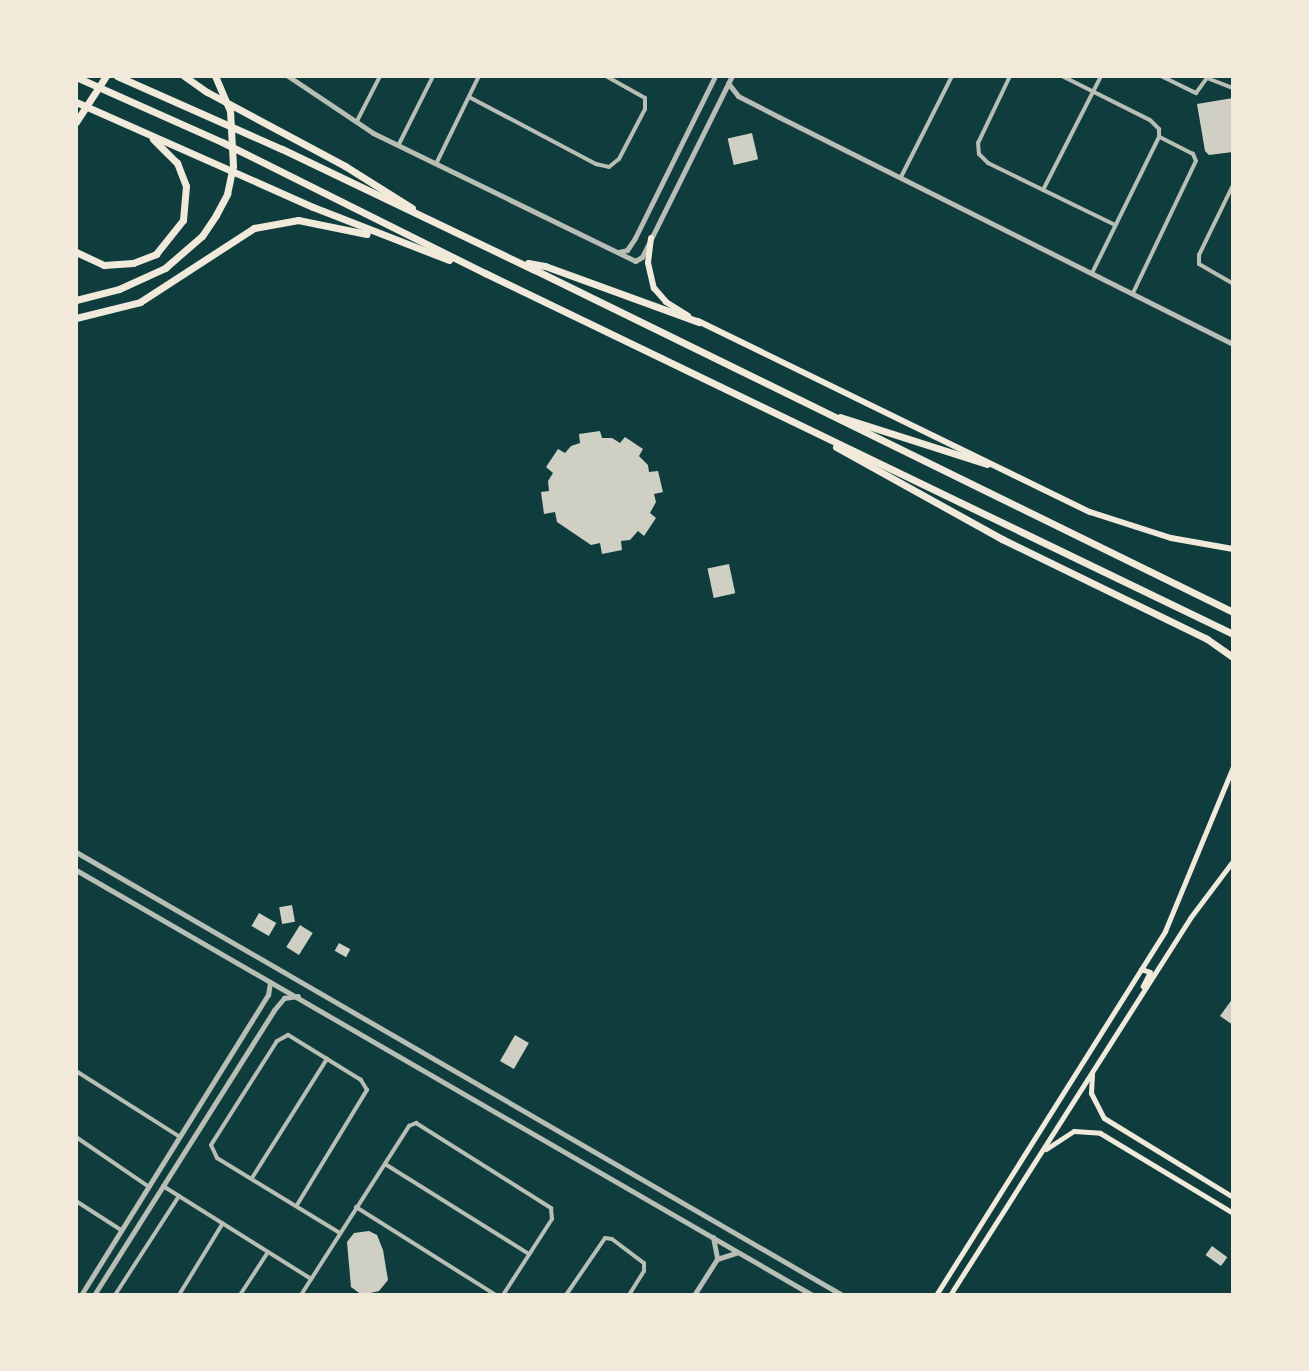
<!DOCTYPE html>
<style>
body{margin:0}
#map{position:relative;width:1309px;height:1371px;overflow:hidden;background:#0f3d3e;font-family:"Titillium Web",sans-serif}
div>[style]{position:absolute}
.building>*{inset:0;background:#cfcfc3;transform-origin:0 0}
.minor>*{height:4px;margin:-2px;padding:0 2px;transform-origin:2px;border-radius:2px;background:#b8beb3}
.tertiary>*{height:5px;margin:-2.5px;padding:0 2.5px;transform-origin:2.5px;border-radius:2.5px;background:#b8beb3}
.secondary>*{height:5px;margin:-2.5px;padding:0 2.5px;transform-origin:2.5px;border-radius:2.5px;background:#f1e9da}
.primary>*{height:6px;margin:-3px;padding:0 3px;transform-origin:3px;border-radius:3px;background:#f1e9da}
.motorway>*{height:7px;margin:-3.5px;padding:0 3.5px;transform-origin:3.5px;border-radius:3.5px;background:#f1e9da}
span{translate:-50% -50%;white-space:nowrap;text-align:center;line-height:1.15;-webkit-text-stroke:6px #f1e9da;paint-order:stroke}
.frame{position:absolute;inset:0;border:78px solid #f1e9da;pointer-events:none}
</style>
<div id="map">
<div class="building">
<i style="clip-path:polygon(1233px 98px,1233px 152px,1209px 155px,1205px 151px,1197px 104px)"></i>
<i style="left:752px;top:133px;width:27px;height:25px;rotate:77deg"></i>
<i style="clip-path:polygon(600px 431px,602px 438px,612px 438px,620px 443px,625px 437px,643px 449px,639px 456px,648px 465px,649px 472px,658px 471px,663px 492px,654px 494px,656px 502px,650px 513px,656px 518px,644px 536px,638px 531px,630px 540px,621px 541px,622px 550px,602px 554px,600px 543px,591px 545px,557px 522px,555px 512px,544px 514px,541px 492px,549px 491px,548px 481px,553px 473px,546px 467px,558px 449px,565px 453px,571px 446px,580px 443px,579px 434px)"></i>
<i style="left:729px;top:564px;width:30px;height:22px;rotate:78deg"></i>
<i style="left:292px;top:905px;width:17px;height:13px;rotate:80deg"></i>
<i style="left:259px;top:913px;width:20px;height:15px;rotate:30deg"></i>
<i style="left:300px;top:925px;width:15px;height:26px;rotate:32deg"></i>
<i style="left:339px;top:943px;width:13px;height:9px;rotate:29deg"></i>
<i style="clip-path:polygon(1233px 998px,1233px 1025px,1220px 1016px)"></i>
<i style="left:515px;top:1035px;width:16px;height:30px;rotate:30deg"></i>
<i style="clip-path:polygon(369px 1231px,377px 1235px,383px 1250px,388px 1280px,379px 1291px,362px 1295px,351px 1287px,347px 1242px,354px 1233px)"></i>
<i style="left:1212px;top:1246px;width:19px;height:11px;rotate:36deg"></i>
</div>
<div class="minor">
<i style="left:1010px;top:76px;width:74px;rotate:115.5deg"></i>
<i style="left:978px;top:143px;width:11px;rotate:85deg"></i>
<i style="left:979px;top:154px;width:13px;rotate:45deg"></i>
<i style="left:988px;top:163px;width:141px;rotate:26deg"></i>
<i style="left:1062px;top:76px;width:98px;rotate:26.6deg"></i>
<i style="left:1150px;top:120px;width:13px;rotate:45deg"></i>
<i style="left:1159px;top:129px;width:8px;rotate:90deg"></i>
<i style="left:1159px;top:137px;width:152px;rotate:116.2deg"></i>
<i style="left:1161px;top:76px;width:39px;rotate:26deg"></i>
<i style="left:1196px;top:93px;width:19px;rotate:-54deg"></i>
<i style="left:1207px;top:78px;width:28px;rotate:21deg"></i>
<i style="left:469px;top:97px;width:144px;rotate:27.8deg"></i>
<i style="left:596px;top:164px;width:13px;rotate:13deg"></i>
<i style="left:609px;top:167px;width:13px;rotate:-39deg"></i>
<i style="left:619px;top:159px;width:56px;rotate:-62.5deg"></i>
<i style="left:645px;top:109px;width:11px;rotate:-90deg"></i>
<i style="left:645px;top:98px;width:45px;rotate:-150.6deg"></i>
<i style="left:357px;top:121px;width:51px;rotate:-62.9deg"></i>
<i style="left:399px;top:144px;width:76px;rotate:-63.4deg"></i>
<i style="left:437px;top:162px;width:96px;rotate:-64deg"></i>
<i style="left:901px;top:177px;width:113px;rotate:-63.2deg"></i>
<i style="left:1233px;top:185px;width:78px;rotate:115.9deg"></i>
<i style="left:1199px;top:255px;width:9px;rotate:90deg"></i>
<i style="left:1199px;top:264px;width:39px;rotate:30deg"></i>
<i style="left:1043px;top:190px;width:128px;rotate:-63deg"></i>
<i style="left:1133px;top:293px;width:146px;rotate:-64.5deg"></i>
<i style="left:1196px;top:161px;width:8px;rotate:-113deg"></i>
<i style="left:1193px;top:154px;width:38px;rotate:-153deg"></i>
<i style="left:76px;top:1071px;width:123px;rotate:32.4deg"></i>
<i style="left:76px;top:1137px;width:88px;rotate:34.4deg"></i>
<i style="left:385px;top:1164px;width:170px;rotate:32deg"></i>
<i style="left:252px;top:1178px;width:141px;rotate:-57.8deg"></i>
<i style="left:163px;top:1186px;width:175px;rotate:32.1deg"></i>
<i style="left:76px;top:1201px;width:54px;rotate:32.8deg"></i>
<i style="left:297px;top:1205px;width:135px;rotate:-58.7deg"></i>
<i style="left:367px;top:1090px;width:12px;rotate:-121deg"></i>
<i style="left:361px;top:1080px;width:86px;rotate:-148.3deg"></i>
<i style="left:288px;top:1035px;width:13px;rotate:151deg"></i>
<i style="left:277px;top:1041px;width:123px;rotate:122.4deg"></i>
<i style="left:211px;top:1145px;width:14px;rotate:65deg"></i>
<i style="left:217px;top:1158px;width:144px;rotate:31.4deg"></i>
<i style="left:356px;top:1207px;width:165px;rotate:32.2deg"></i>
<i style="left:115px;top:1295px;width:118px;rotate:-57.1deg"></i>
<i style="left:179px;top:1295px;width:84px;rotate:-58.6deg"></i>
<i style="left:240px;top:1295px;width:51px;rotate:-56.9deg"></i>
<i style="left:301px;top:1295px;width:201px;rotate:-57.4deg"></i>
<i style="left:409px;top:1126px;width:8px;rotate:-23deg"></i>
<i style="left:416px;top:1123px;width:160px;rotate:32.2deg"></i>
<i style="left:551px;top:1208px;width:11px;rotate:85deg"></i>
<i style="left:552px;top:1219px;width:90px;rotate:122.8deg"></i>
<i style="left:566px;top:1295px;width:69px;rotate:-55.6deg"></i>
<i style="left:605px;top:1238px;width:7px;rotate:8deg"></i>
<i style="left:612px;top:1239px;width:40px;rotate:37deg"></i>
<i style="left:644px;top:1263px;width:8px;rotate:90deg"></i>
<i style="left:644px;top:1271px;width:28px;rotate:122deg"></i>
</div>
<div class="tertiary">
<i style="left:288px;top:76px;width:102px;rotate:33.8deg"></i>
<i style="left:373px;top:133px;width:292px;rotate:26deg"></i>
<i style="left:635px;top:261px;width:8px;rotate:-30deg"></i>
<i style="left:642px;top:257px;width:202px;rotate:-63.6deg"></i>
<i style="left:728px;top:83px;width:16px;rotate:52deg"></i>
<i style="left:738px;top:96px;width:46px;rotate:27.1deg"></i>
<i style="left:779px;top:117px;width:508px;rotate:26.57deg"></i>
<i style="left:619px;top:252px;width:8px;rotate:-14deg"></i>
<i style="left:627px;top:250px;width:14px;rotate:-56deg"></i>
<i style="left:635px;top:238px;width:181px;rotate:-63.7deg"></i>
<i style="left:76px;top:852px;width:885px;rotate:30.04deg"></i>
<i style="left:76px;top:870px;width:850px;rotate:30deg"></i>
<i style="left:713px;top:1237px;width:21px;rotate:79deg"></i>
<i style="left:81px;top:1295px;width:354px;rotate:-58.1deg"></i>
<i style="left:268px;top:995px;width:13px;rotate:-81deg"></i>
<i style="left:94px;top:1295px;width:337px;rotate:-57.7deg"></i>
<i style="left:274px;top:1010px;width:16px;rotate:-50deg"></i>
<i style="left:284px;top:998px;width:14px;rotate:-8deg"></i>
<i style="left:694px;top:1295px;width:43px;rotate:-57.4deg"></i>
<i style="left:717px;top:1259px;width:20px;rotate:-18deg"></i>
</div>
<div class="secondary">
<i style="left:1141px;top:969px;width:9px;rotate:18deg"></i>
<i style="left:1150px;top:972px;width:16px;rotate:117deg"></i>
<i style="left:1092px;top:1074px;width:19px;rotate:93deg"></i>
<i style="left:1091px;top:1093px;width:28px;rotate:63deg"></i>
<i style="left:1104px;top:1118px;width:151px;rotate:31.5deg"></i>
<i style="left:1046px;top:1149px;width:33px;rotate:-33deg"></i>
<i style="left:1074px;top:1131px;width:26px;rotate:4deg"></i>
<i style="left:1100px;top:1133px;width:155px;rotate:31deg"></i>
<i style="left:936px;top:1295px;width:430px;rotate:-57.8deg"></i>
<i style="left:1165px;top:931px;width:178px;rotate:-67.5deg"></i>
<i style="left:950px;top:1295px;width:447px;rotate:-57.5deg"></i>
<i style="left:1190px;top:918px;width:71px;rotate:-53deg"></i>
</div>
<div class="primary">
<i style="left:651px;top:238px;width:25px;rotate:97deg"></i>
<i style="left:648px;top:263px;width:26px;rotate:77deg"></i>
<i style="left:654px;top:288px;width:18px;rotate:49deg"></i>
<i style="left:666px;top:302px;width:26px;rotate:32deg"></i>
<i style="left:698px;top:321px;width:436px;rotate:26deg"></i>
<i style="left:1090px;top:512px;width:85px;rotate:17.8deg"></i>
<i style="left:1171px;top:538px;width:63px;rotate:10.1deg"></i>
</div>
<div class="motorway">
<i style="left:117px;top:76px;width:180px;rotate:23.9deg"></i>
<i style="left:282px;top:149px;width:280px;rotate:25.6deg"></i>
<i style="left:535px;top:270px;width:777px;rotate:26.1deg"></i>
<i style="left:184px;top:76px;width:28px;rotate:35deg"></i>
<i style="left:207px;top:92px;width:157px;rotate:28.2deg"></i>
<i style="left:345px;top:166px;width:79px;rotate:32.1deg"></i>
<i style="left:76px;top:77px;width:160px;rotate:24deg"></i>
<i style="left:222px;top:142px;width:294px;rotate:26.5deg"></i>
<i style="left:485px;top:273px;width:831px;rotate:25.76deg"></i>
<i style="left:76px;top:102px;width:259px;rotate:23.9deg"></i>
<i style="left:313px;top:207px;width:146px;rotate:21.3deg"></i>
<i style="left:76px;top:122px;width:55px;rotate:-56.9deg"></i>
<i style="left:76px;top:252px;width:31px;rotate:25deg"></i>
<i style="left:104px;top:265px;width:29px;rotate:-4deg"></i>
<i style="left:133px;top:263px;width:25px;rotate:-21deg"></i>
<i style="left:156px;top:254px;width:43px;rotate:-51.5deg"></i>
<i style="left:183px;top:220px;width:34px;rotate:-85deg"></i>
<i style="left:186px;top:186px;width:25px;rotate:-111deg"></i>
<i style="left:177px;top:163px;width:34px;rotate:-135deg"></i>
<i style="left:528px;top:263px;width:17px;rotate:10deg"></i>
<i style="left:545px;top:266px;width:164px;rotate:20deg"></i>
<i style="left:76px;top:300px;width:44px;rotate:-14.3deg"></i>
<i style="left:119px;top:289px;width:51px;rotate:-24.5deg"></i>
<i style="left:165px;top:268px;width:49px;rotate:-40.9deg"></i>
<i style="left:202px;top:236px;width:25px;rotate:-56deg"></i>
<i style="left:216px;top:215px;width:24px;rotate:-62deg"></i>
<i style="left:227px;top:194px;width:29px;rotate:-78deg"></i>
<i style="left:233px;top:166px;width:55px;rotate:-93.1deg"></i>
<i style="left:230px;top:111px;width:38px;rotate:-113deg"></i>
<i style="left:76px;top:318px;width:66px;rotate:-14deg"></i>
<i style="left:140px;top:302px;width:136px;rotate:-33deg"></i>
<i style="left:254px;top:228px;width:45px;rotate:-10.3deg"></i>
<i style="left:298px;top:220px;width:70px;rotate:11.5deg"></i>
<i style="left:840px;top:417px;width:154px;rotate:17.7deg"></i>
<i style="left:836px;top:447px;width:190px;rotate:29deg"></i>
<i style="left:1002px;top:539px;width:228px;rotate:26deg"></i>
<i style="left:1207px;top:639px;width:32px;rotate:35deg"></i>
</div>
<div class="frame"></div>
</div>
